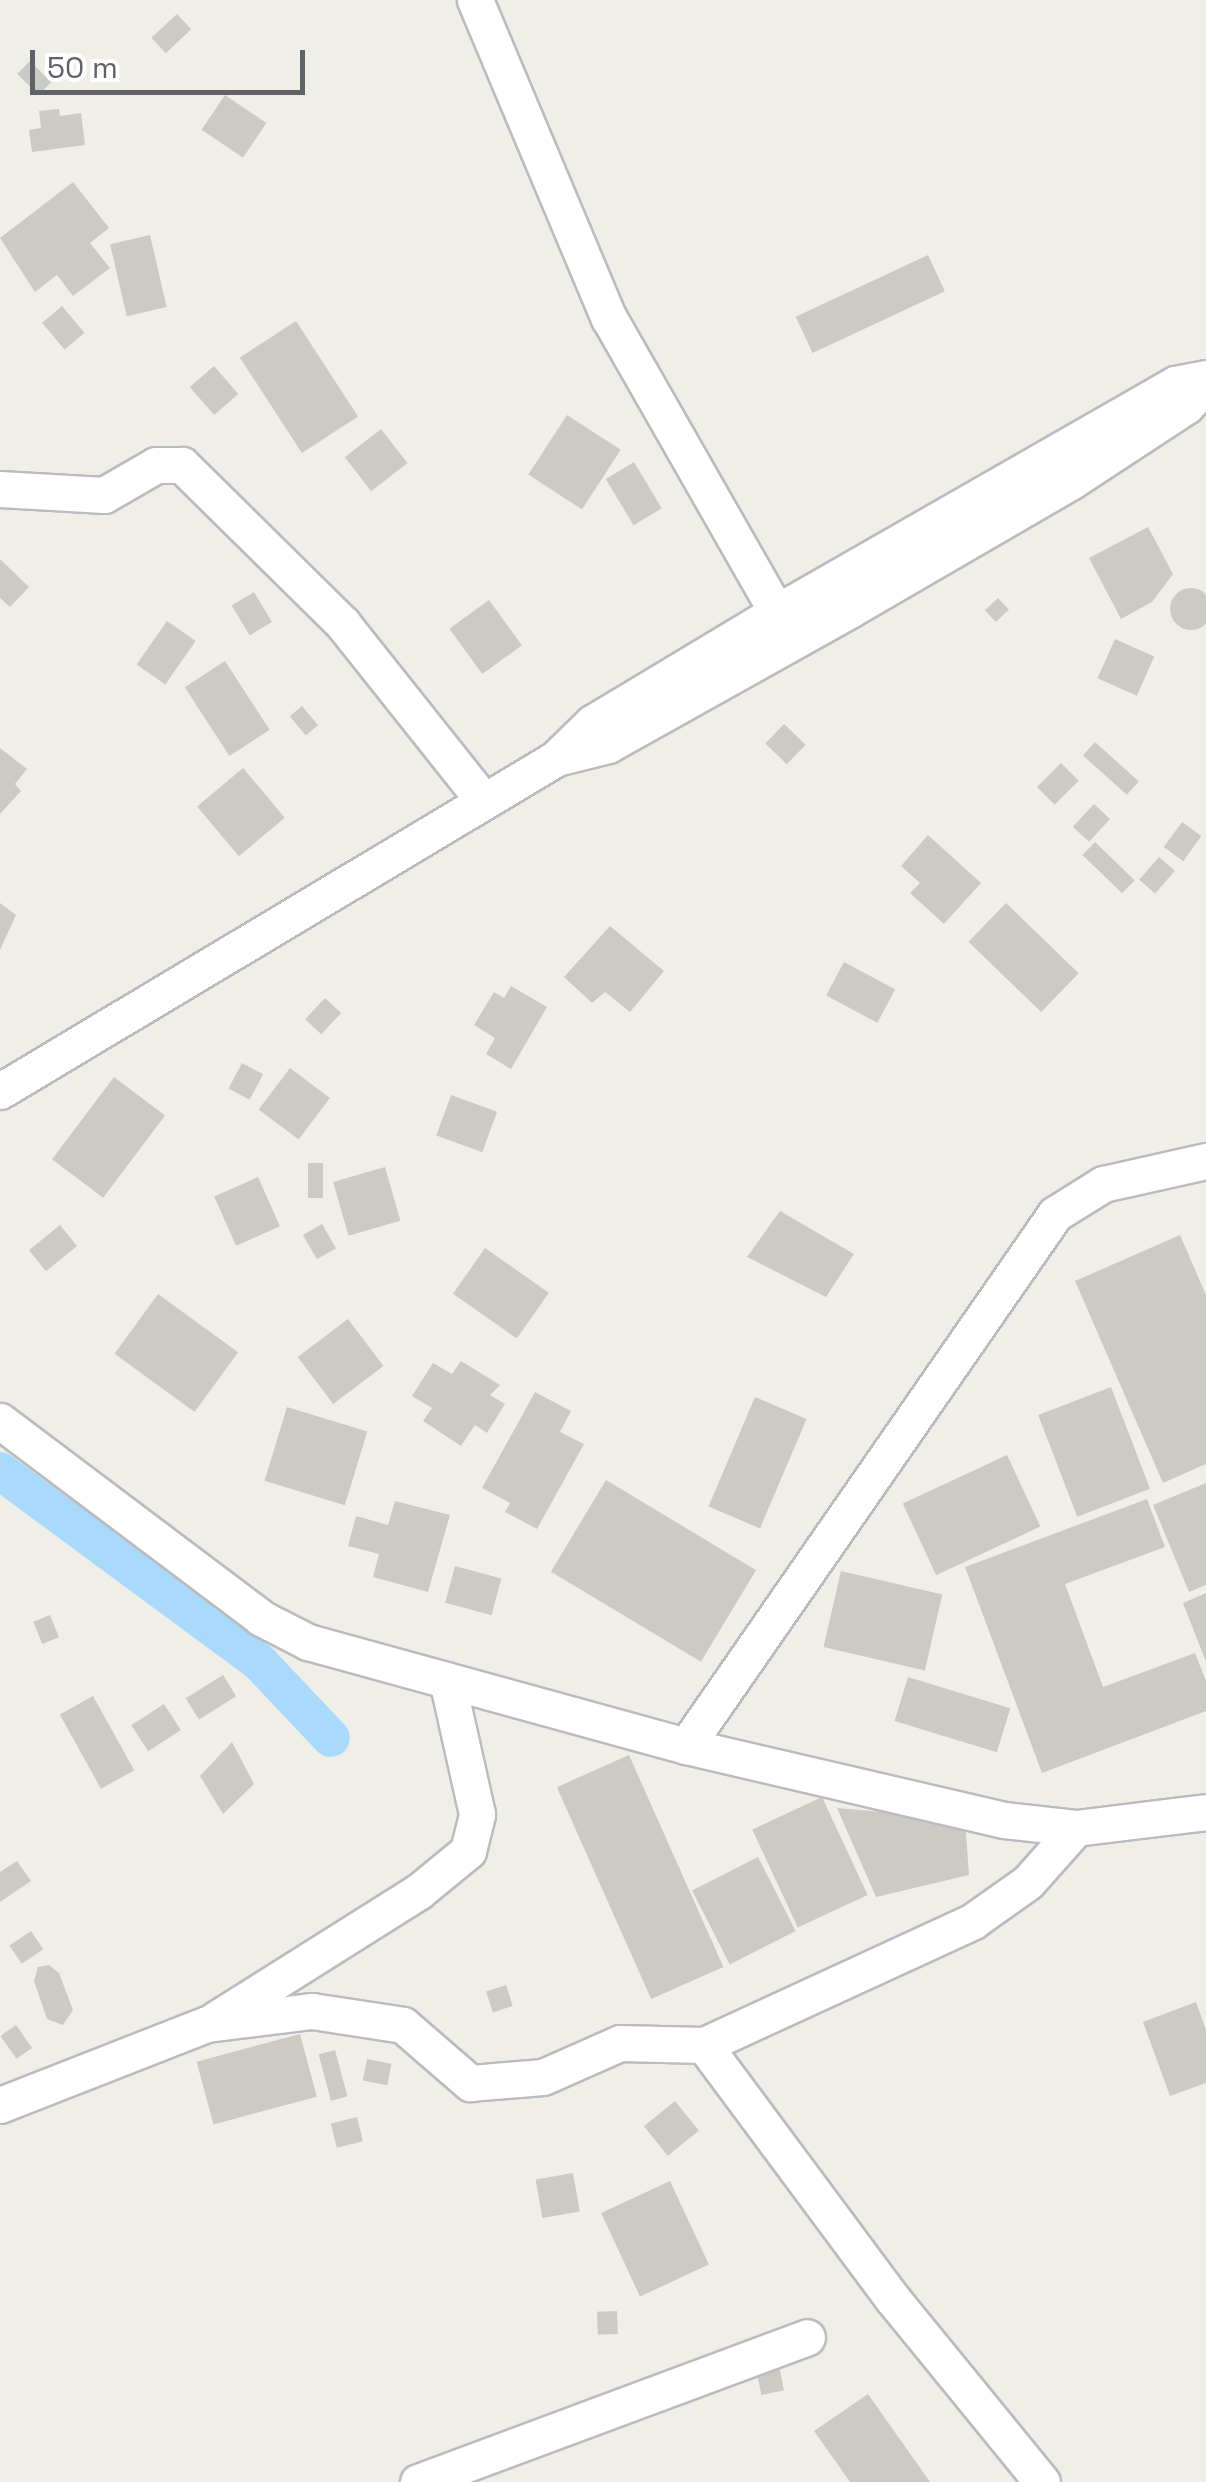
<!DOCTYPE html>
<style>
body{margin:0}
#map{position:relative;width:1206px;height:2482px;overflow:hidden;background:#f0efe7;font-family:"Space Grotesk",sans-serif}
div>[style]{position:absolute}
.canal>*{height:38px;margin:-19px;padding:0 19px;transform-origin:19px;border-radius:19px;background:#aad9fe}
.building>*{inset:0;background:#cccac4;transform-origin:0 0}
.round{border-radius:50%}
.roads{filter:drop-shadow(2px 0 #b9bcc0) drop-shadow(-2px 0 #b9bcc0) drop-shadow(0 2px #b9bcc0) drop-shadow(0 -2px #b9bcc0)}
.minor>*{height:35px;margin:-17.5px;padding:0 17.5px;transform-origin:17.5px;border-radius:17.5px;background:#fff}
span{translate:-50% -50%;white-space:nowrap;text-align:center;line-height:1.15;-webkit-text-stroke:10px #fff;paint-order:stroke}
.scale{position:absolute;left:30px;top:50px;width:275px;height:45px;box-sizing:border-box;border:5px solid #5f6267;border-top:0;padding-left:12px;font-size:30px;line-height:35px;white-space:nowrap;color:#5f6267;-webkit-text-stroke:8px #fff;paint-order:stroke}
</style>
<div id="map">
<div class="canal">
<i style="left:0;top:1471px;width:323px;rotate:36.4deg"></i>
<i style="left:260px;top:1663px;width:103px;rotate:46.6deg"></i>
</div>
<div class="building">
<i style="left:177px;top:14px;width:21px;height:35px;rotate:47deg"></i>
<i style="left:30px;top:61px;width:30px;height:18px;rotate:45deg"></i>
<i style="left:225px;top:95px;width:50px;height:42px;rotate:34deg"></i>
<i style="clip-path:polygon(59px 109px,60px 116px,81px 113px,85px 145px,32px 152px,29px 130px,41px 128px,39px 111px)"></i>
<i style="clip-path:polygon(73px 182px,109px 228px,90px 243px,110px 268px,73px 296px,57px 275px,35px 292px,0 238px)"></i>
<i style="left:150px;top:235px;width:74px;height:41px;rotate:77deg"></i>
<i style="left:928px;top:255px;width:40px;height:146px;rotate:65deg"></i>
<i style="left:62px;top:306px;width:35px;height:26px;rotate:50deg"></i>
<i style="left:296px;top:321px;width:114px;height:67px;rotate:57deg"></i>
<i style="left:214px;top:366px;width:37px;height:32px;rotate:49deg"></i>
<i style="left:567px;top:415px;width:64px;height:71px;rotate:33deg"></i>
<i style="left:381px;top:429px;width:43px;height:46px;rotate:52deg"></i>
<i style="left:634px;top:462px;width:54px;height:33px;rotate:59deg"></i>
<i style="clip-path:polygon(1148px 527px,1173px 574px,1152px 602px,1121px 619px,1089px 558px)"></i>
<i style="clip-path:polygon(0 559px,29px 587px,10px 607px,0 598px)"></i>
<i class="round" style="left:1170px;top:588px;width:42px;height:42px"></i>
<i style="left:254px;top:592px;width:35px;height:26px;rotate:59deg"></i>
<i style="left:998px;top:598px;width:16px;height:18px;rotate:47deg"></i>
<i style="left:489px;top:600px;width:56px;height:49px;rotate:54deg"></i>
<i style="left:167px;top:621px;width:35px;height:53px;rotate:35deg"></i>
<i style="left:1115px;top:639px;width:43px;height:43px;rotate:24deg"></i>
<i style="left:225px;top:661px;width:82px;height:48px;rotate:57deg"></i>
<i style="left:302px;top:706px;width:25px;height:16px;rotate:50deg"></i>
<i style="left:784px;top:724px;width:30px;height:27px;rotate:44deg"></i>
<i style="left:1095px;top:742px;width:59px;height:18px;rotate:42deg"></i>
<i style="clip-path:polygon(0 748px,27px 769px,15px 784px,21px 791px,0 814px)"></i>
<i style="left:1061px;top:763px;width:25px;height:34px;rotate:45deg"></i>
<i style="left:243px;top:768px;width:65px;height:60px;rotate:50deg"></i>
<i style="left:1094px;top:804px;width:22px;height:31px;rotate:43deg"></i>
<i style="left:1182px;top:822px;width:24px;height:31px;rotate:36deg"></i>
<i style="clip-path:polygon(928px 835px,981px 883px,944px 924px,910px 893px,920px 883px,901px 866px)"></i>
<i style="left:1095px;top:842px;width:55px;height:18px;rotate:44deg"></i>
<i style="left:1159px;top:857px;width:21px;height:30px;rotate:41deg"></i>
<i style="clip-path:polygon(0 903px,16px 915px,0 950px)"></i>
<i style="left:1006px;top:903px;width:101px;height:54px;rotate:44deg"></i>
<i style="clip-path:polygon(610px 926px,664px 971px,630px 1012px,605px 992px,592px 1003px,564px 977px)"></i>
<i style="left:844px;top:962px;width:58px;height:38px;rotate:28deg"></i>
<i style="clip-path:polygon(511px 986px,547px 1007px,511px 1069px,486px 1054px,495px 1038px,474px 1025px,494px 992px,504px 998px)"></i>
<i style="left:325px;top:998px;width:22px;height:29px;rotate:43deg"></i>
<i style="left:242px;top:1063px;width:24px;height:29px;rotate:28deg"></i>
<i style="left:290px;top:1068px;width:50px;height:52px;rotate:37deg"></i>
<i style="left:114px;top:1077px;width:64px;height:103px;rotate:37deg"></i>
<i style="left:451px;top:1095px;width:49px;height:43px;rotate:20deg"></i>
<i style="left:308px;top:1163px;width:15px;height:35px"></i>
<i style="left:385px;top:1167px;width:56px;height:54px;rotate:74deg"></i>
<i style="left:258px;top:1177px;width:54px;height:48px;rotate:66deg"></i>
<i style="clip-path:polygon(780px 1211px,854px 1254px,826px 1297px,747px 1257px)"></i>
<i style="left:322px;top:1224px;width:28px;height:22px;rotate:60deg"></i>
<i style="left:60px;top:1225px;width:27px;height:40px;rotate:51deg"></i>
<i style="clip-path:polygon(1180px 1235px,1206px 1295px,1206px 1464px,1163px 1483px,1075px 1281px)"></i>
<i style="left:485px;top:1248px;width:78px;height:56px;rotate:35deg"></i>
<i style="left:158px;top:1294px;width:99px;height:74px;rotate:36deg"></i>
<i style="left:348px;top:1319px;width:59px;height:63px;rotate:53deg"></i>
<i style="clip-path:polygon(461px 1361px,500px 1385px,490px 1395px,505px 1404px,487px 1433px,475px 1425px,461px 1446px,423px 1421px,432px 1408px,412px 1396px,433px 1363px,452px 1374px)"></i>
<i style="left:1111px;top:1387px;width:109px;height:78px;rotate:69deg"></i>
<i style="clip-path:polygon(535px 1392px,571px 1411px,560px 1432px,584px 1444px,537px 1529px,505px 1512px,510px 1503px,482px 1488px)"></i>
<i style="left:755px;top:1397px;width:56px;height:119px;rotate:23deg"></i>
<i style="left:287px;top:1407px;width:84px;height:77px;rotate:17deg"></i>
<i style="left:1007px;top:1455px;width:79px;height:115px;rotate:65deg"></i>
<i style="left:606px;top:1480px;width:175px;height:107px;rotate:31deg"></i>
<i style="clip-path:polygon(1206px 1483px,1206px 1585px,1189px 1592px,1153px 1505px)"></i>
<i style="clip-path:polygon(1147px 1499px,1165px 1547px,1065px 1584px,1103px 1687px,1195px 1653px,1206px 1681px,1206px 1711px,1042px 1773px,965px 1567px)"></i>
<i style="clip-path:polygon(395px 1501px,450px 1515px,428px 1592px,373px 1577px,379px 1554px,348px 1546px,356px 1516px,388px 1525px)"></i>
<i style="left:455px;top:1566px;width:48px;height:38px;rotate:15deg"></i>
<i style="left:841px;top:1571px;width:104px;height:78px;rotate:13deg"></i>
<i style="clip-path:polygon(1206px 1593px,1206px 1662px,1183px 1603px)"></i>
<i style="left:50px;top:1615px;width:24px;height:18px;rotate:68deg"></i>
<i style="left:223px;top:1675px;width:25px;height:44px;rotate:58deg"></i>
<i style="left:908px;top:1677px;width:107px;height:46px;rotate:17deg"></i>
<i style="left:93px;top:1696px;width:85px;height:38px;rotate:61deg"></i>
<i style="left:164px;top:1704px;width:31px;height:39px;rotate:57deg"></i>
<i style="clip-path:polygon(232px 1742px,254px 1784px,223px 1814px,200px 1776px)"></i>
<i style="left:629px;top:1755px;width:232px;height:79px;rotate:66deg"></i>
<i style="left:822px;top:1797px;width:108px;height:77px;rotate:65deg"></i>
<i style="clip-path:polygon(837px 1808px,965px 1819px,969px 1875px,876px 1897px)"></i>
<i style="left:758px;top:1857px;width:83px;height:74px;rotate:63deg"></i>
<i style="clip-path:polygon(17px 1861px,31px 1881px,0 1902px,0 1872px)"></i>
<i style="left:31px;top:1931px;width:22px;height:26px;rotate:56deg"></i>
<i style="clip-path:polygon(49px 1965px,59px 1973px,73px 2010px,63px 2025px,47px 2019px,34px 1981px,38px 1967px)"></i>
<i style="left:506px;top:1985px;width:22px;height:21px;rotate:72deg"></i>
<i style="clip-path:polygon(1196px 2002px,1206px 2030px,1206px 2083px,1170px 2096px,1143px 2022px)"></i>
<i style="left:16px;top:2025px;width:28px;height:19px;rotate:55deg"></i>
<i style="left:300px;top:2034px;width:65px;height:107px;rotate:75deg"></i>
<i style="left:335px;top:2050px;width:48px;height:17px;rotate:75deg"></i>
<i style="left:367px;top:2059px;width:25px;height:22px;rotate:11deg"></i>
<i style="left:675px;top:2101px;width:38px;height:40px;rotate:51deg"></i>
<i style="left:357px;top:2117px;width:25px;height:27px;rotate:76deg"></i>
<i style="left:573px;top:2173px;width:39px;height:38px;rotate:80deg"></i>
<i style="left:670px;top:2181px;width:92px;height:76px;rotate:65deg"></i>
<i style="left:617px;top:2311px;width:23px;height:20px;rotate:88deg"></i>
<i style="left:779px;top:2365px;width:26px;height:23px;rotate:79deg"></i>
<i style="clip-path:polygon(868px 2394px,930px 2482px,850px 2482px,814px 2431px)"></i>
</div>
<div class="roads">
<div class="minor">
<i style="left:475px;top:0;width:345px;rotate:67.2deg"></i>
<i style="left:609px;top:318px;width:339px;rotate:60.3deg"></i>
<i style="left:0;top:489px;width:104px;rotate:3.3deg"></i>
<i style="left:104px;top:495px;width:60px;rotate:-30deg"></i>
<i style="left:156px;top:465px;width:26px"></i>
<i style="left:182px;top:465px;width:226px;rotate:44.6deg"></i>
<i style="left:343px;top:624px;width:226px;rotate:51.5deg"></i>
<i style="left:556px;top:758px;width:54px;rotate:-14deg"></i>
<i style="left:608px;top:745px;width:278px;rotate:-29.2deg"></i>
<i style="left:851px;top:609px;width:253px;rotate:-30.1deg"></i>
<i style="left:1070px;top:482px;width:139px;rotate:-33.2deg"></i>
<i style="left:1186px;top:406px;width:29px;rotate:-46deg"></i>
<i style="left:0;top:1091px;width:647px;rotate:-30.89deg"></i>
<i style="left:555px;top:759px;width:52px;rotate:-44.2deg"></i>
<i style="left:592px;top:723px;width:216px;rotate:-31deg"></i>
<i style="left:777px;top:612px;width:459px;rotate:-29.8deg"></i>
<i style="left:1175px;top:384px;width:32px;rotate:-11deg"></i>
<i style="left:0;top:1421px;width:327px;rotate:37deg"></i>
<i style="left:261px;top:1618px;width:53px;rotate:27.1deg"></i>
<i style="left:308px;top:1642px;width:392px;rotate:15.4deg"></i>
<i style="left:686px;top:1746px;width:326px;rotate:13.1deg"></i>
<i style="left:1004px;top:1820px;width:72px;rotate:6.3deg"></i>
<i style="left:1076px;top:1828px;width:131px;rotate:-7deg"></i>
<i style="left:686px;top:1746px;width:647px;rotate:-55.25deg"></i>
<i style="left:1055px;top:1214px;width:57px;rotate:-32deg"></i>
<i style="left:1103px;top:1184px;width:106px;rotate:-12.6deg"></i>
<i style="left:216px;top:2019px;width:239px;rotate:-32.2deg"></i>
<i style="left:418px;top:1892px;width:65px;rotate:-39.4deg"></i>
<i style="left:468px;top:1851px;width:38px;rotate:-76deg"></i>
<i style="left:477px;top:1814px;width:137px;rotate:-102.6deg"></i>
<i style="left:704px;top:2045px;width:315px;rotate:53.4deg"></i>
<i style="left:892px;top:2298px;width:237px;rotate:50.8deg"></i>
<i style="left:0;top:2105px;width:222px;rotate:-21.4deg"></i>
<i style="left:207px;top:2024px;width:106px;rotate:-7.1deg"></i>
<i style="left:312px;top:2011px;width:92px;rotate:8.7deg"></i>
<i style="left:403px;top:2025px;width:89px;rotate:40.9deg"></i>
<i style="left:470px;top:2083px;width:73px;rotate:-4.7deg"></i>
<i style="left:543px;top:2077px;width:84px;rotate:-23.8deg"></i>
<i style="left:620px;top:2043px;width:84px;rotate:1.4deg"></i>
<i style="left:704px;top:2045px;width:296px;rotate:-24.7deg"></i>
<i style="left:973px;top:1921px;width:67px;rotate:-35.3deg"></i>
<i style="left:1028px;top:1882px;width:72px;rotate:-48.4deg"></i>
<i style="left:418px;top:2482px;width:415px;rotate:-20.4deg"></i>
</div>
</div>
<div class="scale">50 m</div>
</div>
